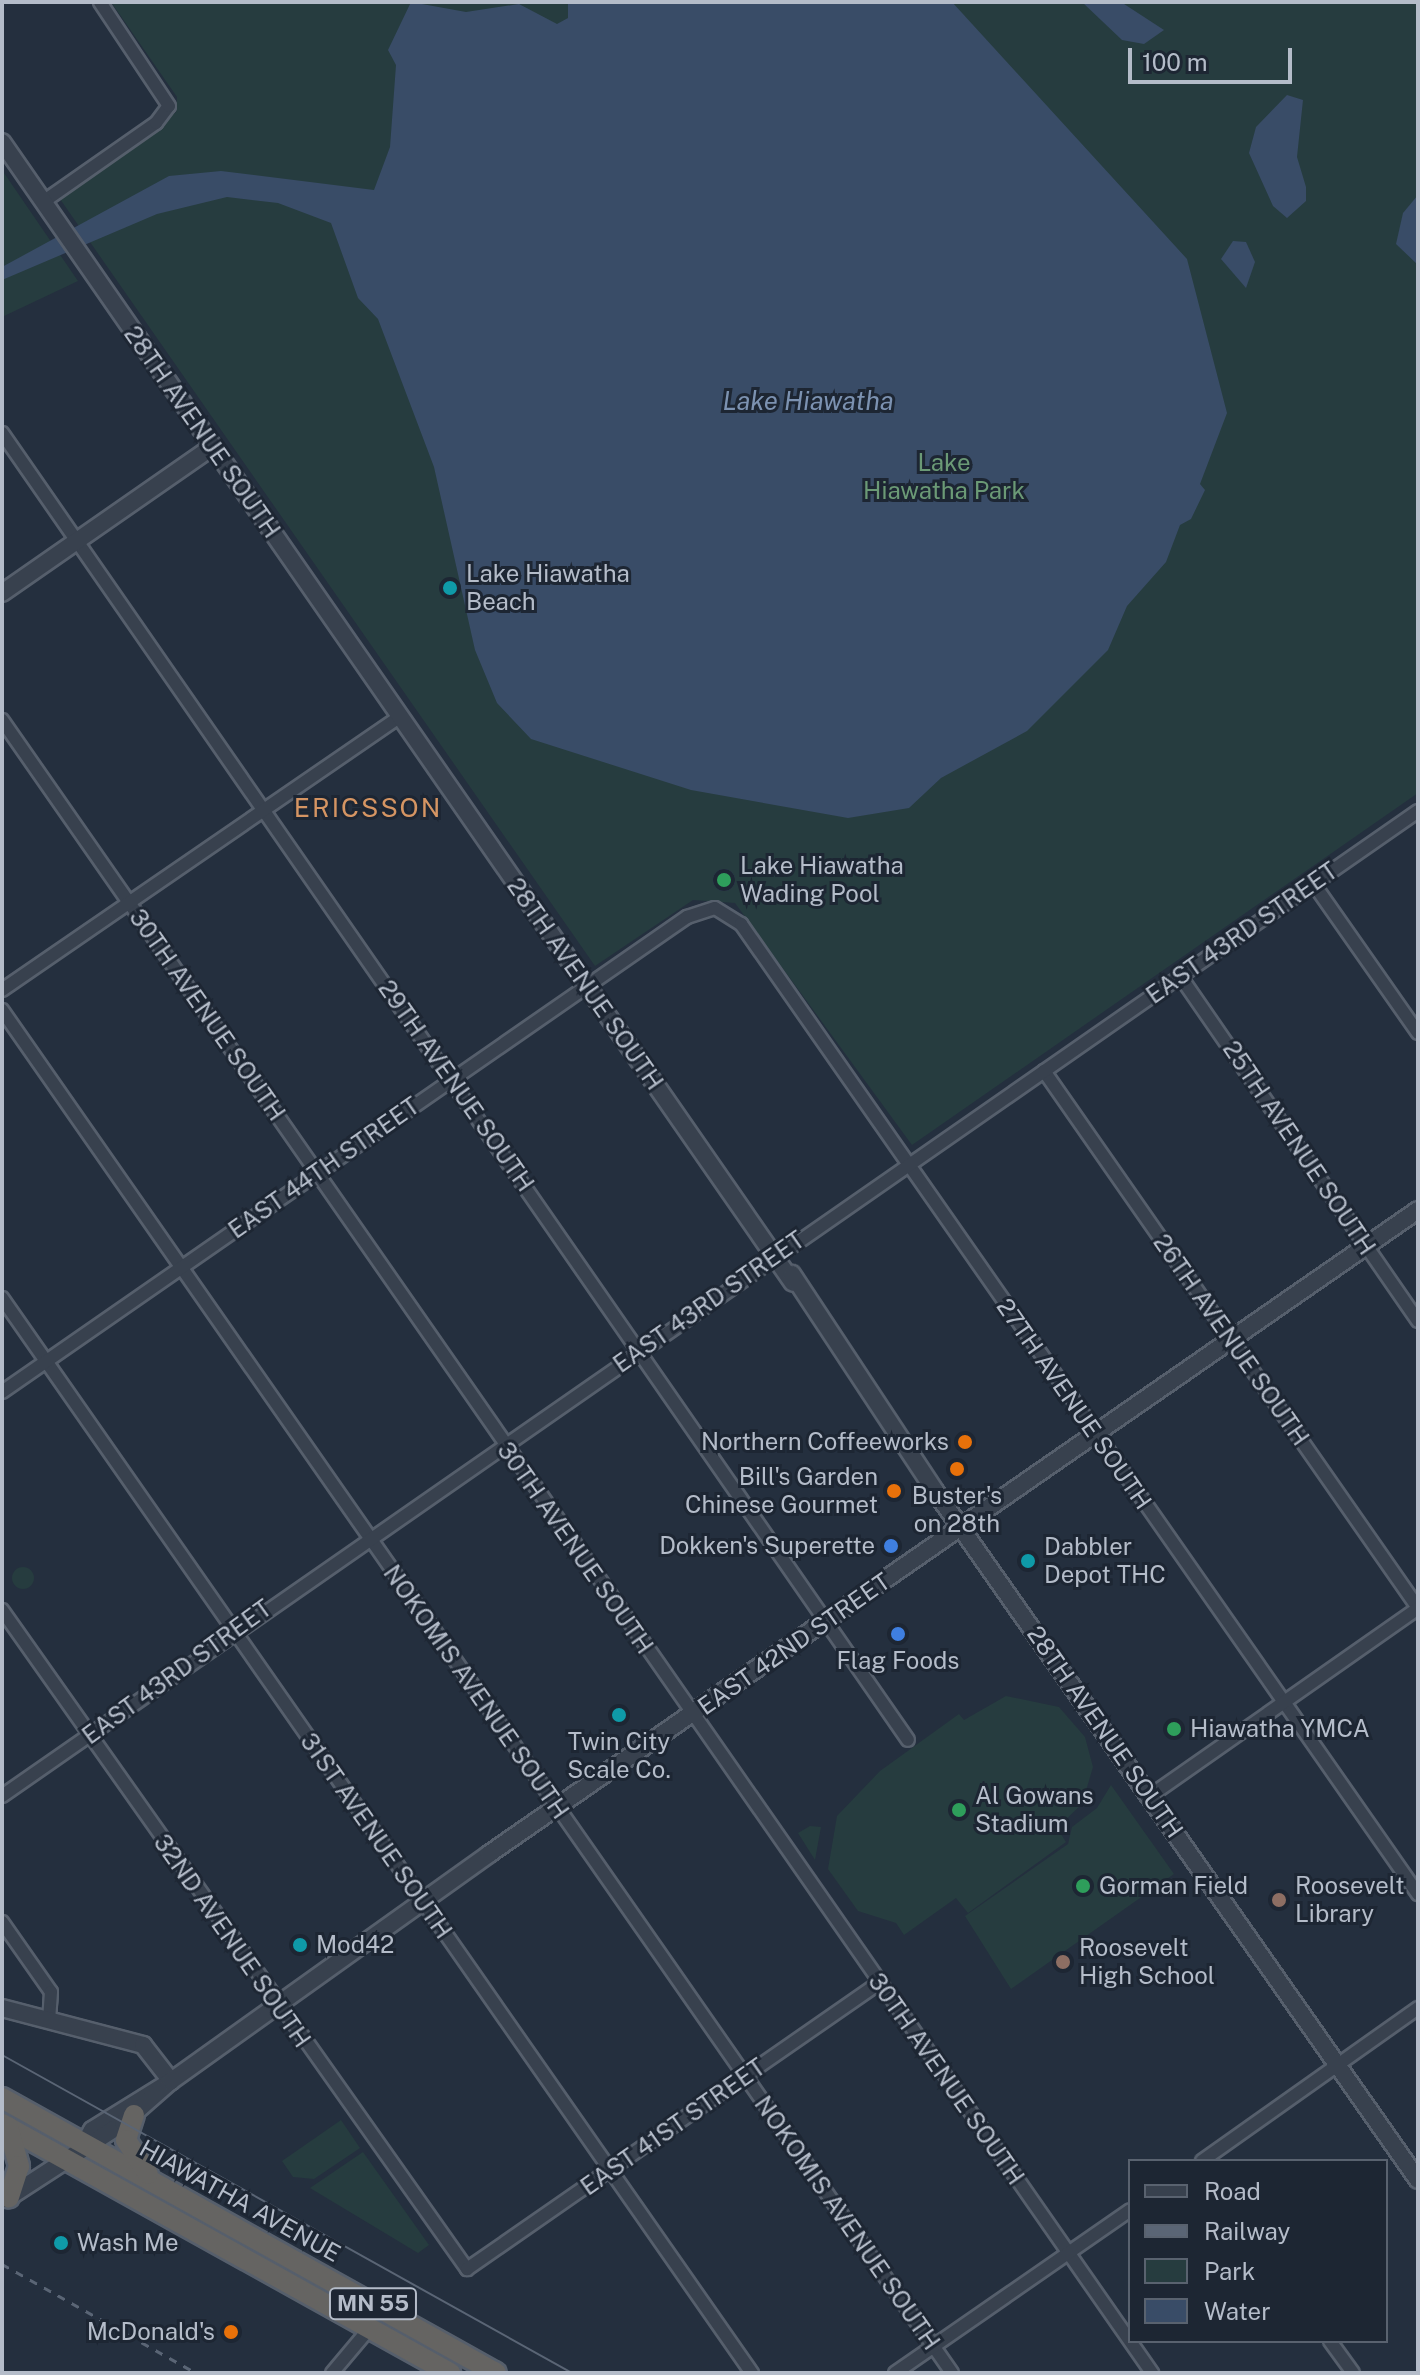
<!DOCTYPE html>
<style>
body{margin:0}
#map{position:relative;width:1420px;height:2375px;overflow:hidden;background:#242f3e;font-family:"Public Sans",sans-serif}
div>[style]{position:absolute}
.green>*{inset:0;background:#263c3f}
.round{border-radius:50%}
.water>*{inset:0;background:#394c67}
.roads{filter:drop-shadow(2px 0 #565f6c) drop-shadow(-2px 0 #565f6c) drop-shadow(0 2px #565f6c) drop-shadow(0 -2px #565f6c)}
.minor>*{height:12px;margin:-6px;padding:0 6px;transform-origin:6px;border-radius:6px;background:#38414e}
.tertiary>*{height:16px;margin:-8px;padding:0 8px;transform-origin:8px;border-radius:8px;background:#38414e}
.trunk>*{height:20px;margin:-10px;padding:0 10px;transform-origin:10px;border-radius:10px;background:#656462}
.tram>*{height:2px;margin:-1px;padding:0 1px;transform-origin:1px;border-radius:1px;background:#5a6575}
.rail>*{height:3px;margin-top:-1.5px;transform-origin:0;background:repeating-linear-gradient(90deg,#5a6575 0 8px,transparent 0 16px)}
.dots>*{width:22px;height:22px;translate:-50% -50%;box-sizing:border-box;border:4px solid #1d2633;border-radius:50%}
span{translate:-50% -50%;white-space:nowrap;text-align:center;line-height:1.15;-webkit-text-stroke:6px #1d2633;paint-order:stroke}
.shield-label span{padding:2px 6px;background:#1d2633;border:2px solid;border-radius:6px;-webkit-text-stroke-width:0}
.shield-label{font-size:22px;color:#b4bcc9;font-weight:700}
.street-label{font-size:24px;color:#b4bcc9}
.park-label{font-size:24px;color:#6b9a76}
.poi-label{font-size:24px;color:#b4bcc9}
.left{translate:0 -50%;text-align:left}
.right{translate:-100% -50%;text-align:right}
.water-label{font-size:26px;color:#7c92b1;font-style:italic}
.neighbourhood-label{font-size:26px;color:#d59563;letter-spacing:2px}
.frame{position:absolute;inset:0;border:4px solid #b4bcc9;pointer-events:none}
.legend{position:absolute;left:1128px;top:2159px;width:260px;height:184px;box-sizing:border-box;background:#1d2633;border:2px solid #59626f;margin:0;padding:10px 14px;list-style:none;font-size:24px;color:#b4bcc9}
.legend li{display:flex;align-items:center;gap:16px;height:40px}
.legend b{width:40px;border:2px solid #59626f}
.scale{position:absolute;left:1128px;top:48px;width:164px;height:36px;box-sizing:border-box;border:4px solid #b4bcc9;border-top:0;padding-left:10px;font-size:24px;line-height:28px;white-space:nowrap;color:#b4bcc9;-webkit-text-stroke:6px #1d2633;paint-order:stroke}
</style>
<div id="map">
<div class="green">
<i style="clip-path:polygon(111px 2px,1418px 2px,1418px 793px,912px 1145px,735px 903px,693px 900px,595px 966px,60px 199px,176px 112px,177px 97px)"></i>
<i style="clip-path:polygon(2px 170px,78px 281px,2px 317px)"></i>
<i class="round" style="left:12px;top:1567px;width:22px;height:22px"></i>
<i style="clip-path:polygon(1006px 1696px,1059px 1707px,1085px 1737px,1093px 1767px,1082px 1804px,1057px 1828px,1066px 1842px,968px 1913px,956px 1898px,904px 1935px,896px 1923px,858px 1911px,828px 1869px,837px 1816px,880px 1771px,959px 1714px,964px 1720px)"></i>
<i style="clip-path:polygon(1111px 1785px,1174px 1874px,1011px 1989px,965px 1916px,1068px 1844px,1072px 1827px,1097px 1808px)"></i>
<i style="clip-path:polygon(810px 1826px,821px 1827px,815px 1860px,798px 1833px)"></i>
<i style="clip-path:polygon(341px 2120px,360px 2148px,314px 2179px,293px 2177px,282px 2161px)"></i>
<i style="clip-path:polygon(363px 2152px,429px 2245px,418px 2253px,310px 2188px)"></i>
</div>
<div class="water">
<i style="clip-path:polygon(411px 2px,466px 12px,519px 4px,557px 24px,568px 18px,568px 2px,952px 2px,1187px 259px,1227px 413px,1200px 484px,1205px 490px,1191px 519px,1180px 525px,1166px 562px,1127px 606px,1108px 650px,1027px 731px,941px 778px,909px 808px,848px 818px,691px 790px,531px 739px,497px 703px,475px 650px,434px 467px,378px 319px,358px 298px,331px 223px,278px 203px,227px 197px,157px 214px,2px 280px,2px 267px,169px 176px,221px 171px,374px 190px,390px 147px,396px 65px,388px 50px)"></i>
<i style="clip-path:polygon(1082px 2px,1121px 2px,1164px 30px,1144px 44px,1122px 40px)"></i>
<i style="clip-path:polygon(1287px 95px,1303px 100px,1297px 157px,1306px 187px,1306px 201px,1287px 218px,1273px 206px,1249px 153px,1256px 127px)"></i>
<i style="clip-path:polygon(1418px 195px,1418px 265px,1396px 244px,1403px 213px)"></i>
<i style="clip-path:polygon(1233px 241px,1246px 242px,1255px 262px,1246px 288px,1221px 259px)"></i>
<i class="round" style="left:713px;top:869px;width:22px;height:22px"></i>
</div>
<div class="roads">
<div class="minor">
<i style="left:43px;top:202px;width:138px;rotate:-35deg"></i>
<i style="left:156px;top:123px;width:21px;rotate:-53deg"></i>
<i style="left:169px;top:106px;width:125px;rotate:-123.6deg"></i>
<i style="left:2px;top:433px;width:1590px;rotate:55.27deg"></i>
<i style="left:2px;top:720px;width:2014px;rotate:55.17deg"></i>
<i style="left:1313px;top:883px;width:183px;rotate:55deg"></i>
<i style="left:1180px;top:976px;width:419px;rotate:55.4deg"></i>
<i style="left:2px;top:990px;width:484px;rotate:-34.5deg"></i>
<i style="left:2px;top:1010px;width:1661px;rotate:55.12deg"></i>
<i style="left:1044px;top:1071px;width:654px;rotate:55.14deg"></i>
<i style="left:2px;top:1298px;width:1311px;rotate:55.1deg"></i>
<i style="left:2px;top:1392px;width:834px;rotate:-34.74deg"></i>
<i style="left:687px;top:917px;width:29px;rotate:-18deg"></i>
<i style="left:715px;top:908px;width:31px;rotate:32deg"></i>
<i style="left:741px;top:924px;width:1183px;rotate:55.09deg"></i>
<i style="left:2px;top:1610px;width:807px;rotate:54.79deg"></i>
<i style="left:467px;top:2269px;width:502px;rotate:-34.77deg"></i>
<i style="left:2px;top:1796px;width:1725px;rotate:-34.82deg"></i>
<i style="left:1150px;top:1796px;width:327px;rotate:-35deg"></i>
<i style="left:2px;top:1922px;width:85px;rotate:55deg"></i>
<i style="left:51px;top:1992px;width:28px;rotate:94deg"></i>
<i style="left:1202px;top:2161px;width:265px;rotate:-35.3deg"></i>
<i style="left:1330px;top:2341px;width:39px;rotate:54deg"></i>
<i style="left:332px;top:2373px;width:57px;rotate:-49.9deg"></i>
<i style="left:895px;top:2373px;width:286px;rotate:-34.7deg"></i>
</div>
<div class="tertiary">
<i style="left:2px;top:142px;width:1388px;rotate:55.27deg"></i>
<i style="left:2px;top:593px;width:256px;rotate:-34.8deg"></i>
<i style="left:792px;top:1274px;width:260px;rotate:56.6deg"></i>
<i style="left:935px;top:1491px;width:841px;rotate:54.97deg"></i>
<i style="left:2px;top:2008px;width:146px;rotate:14.7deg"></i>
<i style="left:143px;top:2045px;width:46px;rotate:52.1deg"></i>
<i style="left:84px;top:2144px;width:16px;rotate:-60deg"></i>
<i style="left:92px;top:2130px;width:93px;rotate:-31.8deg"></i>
<i style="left:6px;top:2199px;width:140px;rotate:-33deg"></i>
<i style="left:123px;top:2123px;width:64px;rotate:-41.2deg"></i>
<i style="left:171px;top:2081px;width:391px;rotate:-35.5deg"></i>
<i style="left:489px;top:1854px;width:1130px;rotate:-34.73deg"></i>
</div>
<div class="trunk">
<i style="left:2px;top:2098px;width:565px;rotate:29.1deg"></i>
<i style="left:134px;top:2115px;width:26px;rotate:108deg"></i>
<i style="left:126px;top:2140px;width:40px;rotate:57.1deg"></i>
<i style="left:2px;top:2124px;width:513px;rotate:29.07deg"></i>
<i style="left:8px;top:2127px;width:41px;rotate:74.2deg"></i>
<i style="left:19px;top:2166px;width:33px;rotate:108deg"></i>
</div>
</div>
<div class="tram">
<i style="left:2px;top:2055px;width:653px;rotate:29.16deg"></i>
</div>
<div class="rail">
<i style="left:2px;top:2264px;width:223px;rotate:29.3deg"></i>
</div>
<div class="dots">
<i style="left:450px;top:588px;background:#0f9aa8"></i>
<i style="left:724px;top:880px;background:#2e9e5b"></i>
<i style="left:965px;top:1442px;background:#e8710a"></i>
<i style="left:957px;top:1469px;background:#e8710a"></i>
<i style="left:894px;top:1491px;background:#e8710a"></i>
<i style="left:891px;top:1546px;background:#3f7fe0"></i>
<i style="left:1028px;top:1561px;background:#0f9aa8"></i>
<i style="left:898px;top:1634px;background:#3f7fe0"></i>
<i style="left:619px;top:1715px;background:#0f9aa8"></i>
<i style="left:1174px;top:1729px;background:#2e9e5b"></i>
<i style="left:959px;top:1810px;background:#2e9e5b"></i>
<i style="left:1083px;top:1886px;background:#2e9e5b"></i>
<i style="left:1279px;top:1900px;background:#8d6e63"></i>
<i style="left:300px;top:1945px;background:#0f9aa8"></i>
<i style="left:1063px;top:1962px;background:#8d6e63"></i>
<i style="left:61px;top:2243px;background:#0f9aa8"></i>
<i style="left:231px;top:2332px;background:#e8710a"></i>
</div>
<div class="shield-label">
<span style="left:373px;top:2304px">MN 55</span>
</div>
<div class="street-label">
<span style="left:202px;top:432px;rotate:55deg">28TH AVENUE SOUTH</span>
<span style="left:1242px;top:933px;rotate:-35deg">EAST 43RD STREET</span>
<span style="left:585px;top:984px;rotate:55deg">28TH AVENUE SOUTH</span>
<span style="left:207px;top:1015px;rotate:55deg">30TH AVENUE SOUTH</span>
<span style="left:456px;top:1086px;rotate:55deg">29TH AVENUE SOUTH</span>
<span style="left:1299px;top:1148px;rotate:56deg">25TH AVENUE SOUTH</span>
<span style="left:324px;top:1168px;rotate:-35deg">EAST 44TH STREET</span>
<span style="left:709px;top:1302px;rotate:-35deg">EAST 43RD STREET</span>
<span style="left:1231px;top:1340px;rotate:55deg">26TH AVENUE SOUTH</span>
<span style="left:1074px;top:1404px;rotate:55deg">27TH AVENUE SOUTH</span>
<span style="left:575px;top:1548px;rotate:55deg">30TH AVENUE SOUTH</span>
<span style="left:794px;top:1644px;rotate:-35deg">EAST 42ND STREET</span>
<span style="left:177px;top:1672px;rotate:-36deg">EAST 43RD STREET</span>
<span style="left:476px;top:1692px;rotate:55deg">NOKOMIS AVENUE SOUTH</span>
<span style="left:1105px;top:1732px;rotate:55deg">28TH AVENUE SOUTH</span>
<span style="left:376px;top:1836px;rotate:55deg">31ST AVENUE SOUTH</span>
<span style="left:232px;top:1941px;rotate:55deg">32ND AVENUE SOUTH</span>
<span style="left:946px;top:2079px;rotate:55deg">30TH AVENUE SOUTH</span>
<span style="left:673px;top:2127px;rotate:-35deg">EAST 41ST STREET</span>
<span style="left:240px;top:2201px;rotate:29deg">HIAWATHA AVENUE</span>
<span style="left:847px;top:2223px;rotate:55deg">NOKOMIS AVENUE SOUTH</span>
</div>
<div class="park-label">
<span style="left:944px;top:477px">Lake<br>Hiawatha Park</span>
</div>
<div class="poi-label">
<span class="left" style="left:466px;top:588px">Lake Hiawatha<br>Beach</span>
<span class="left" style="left:740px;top:880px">Lake Hiawatha<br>Wading Pool</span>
<span class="right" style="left:949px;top:1442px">Northern Coffeeworks</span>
<span class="right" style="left:878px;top:1491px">Bill's Garden<br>Chinese Gourmet</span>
<span style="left:957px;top:1510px">Buster's<br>on 28th</span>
<span class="right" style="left:875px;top:1546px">Dokken's Superette</span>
<span class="left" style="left:1044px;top:1561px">Dabbler<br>Depot THC</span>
<span style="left:898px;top:1661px">Flag Foods</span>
<span class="left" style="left:1190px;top:1729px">Hiawatha YMCA</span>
<span style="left:619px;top:1756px">Twin City<br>Scale Co.</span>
<span class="left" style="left:975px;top:1810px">Al Gowans<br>Stadium</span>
<span class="left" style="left:1099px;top:1886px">Gorman Field</span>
<span class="left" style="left:1295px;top:1900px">Roosevelt<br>Library</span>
<span class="left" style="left:316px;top:1945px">Mod42</span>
<span class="left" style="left:1079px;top:1962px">Roosevelt<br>High School</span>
<span class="left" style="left:77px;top:2243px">Wash Me</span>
<span class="right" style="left:215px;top:2332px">McDonald's</span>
</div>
<div class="water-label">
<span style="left:808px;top:401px">Lake Hiawatha</span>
</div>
<div class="neighbourhood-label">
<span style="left:368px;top:808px">ERICSSON</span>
</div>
<div class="frame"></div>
<ul class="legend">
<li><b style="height:10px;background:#38414e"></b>Road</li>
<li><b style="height:10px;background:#5a6575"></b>Railway</li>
<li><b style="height:22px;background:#263c3f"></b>Park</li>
<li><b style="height:22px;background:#394c67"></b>Water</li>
</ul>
<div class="scale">100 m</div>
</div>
